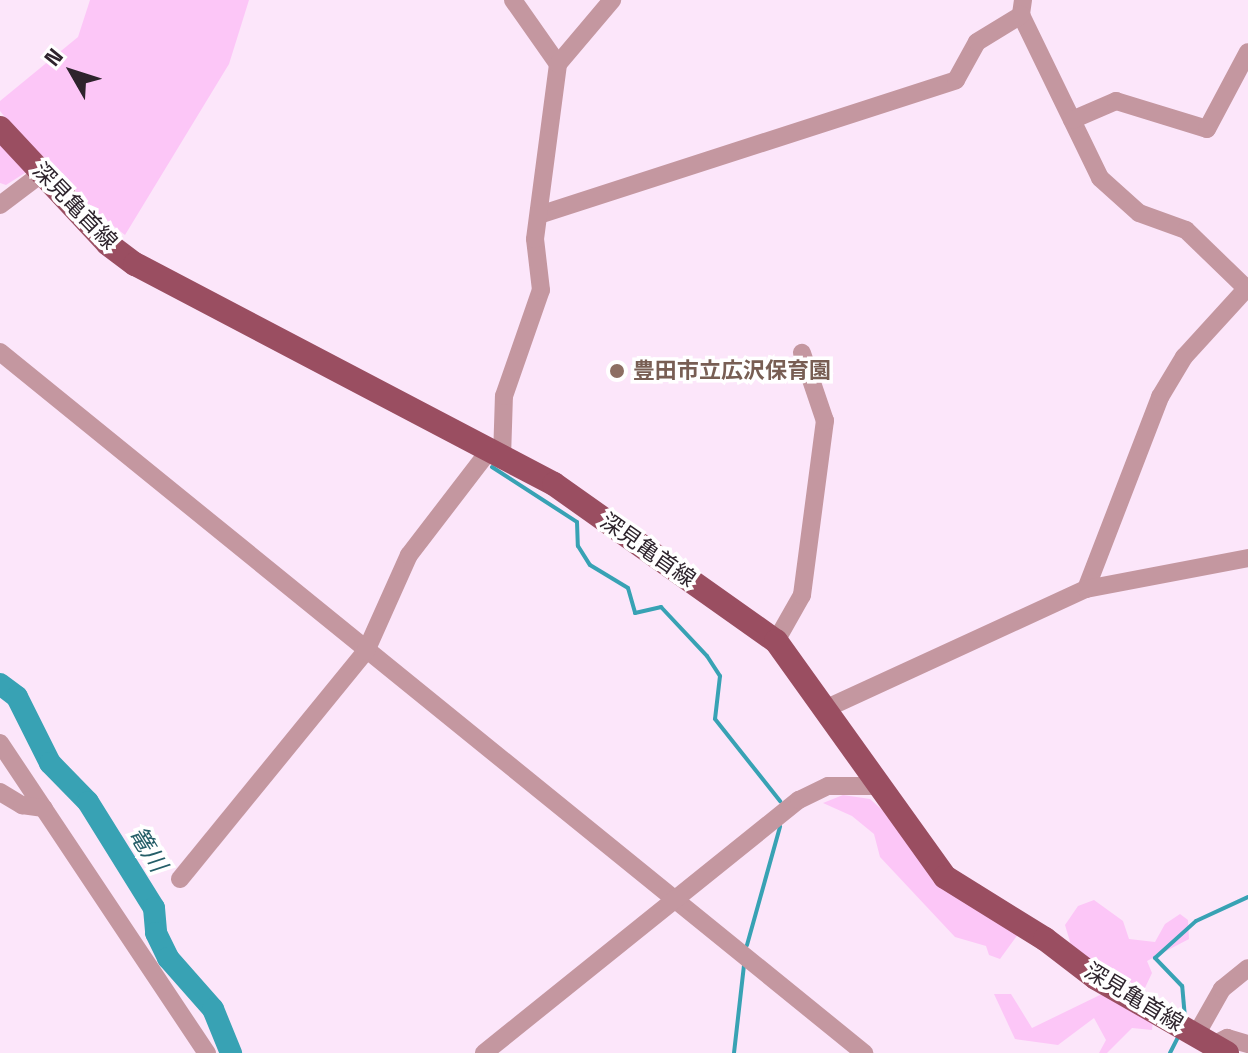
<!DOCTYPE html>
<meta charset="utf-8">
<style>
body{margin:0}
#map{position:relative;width:1248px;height:1053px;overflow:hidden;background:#fce6fa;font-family:"Space Grotesk","Noto Sans JP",sans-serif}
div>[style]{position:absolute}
.green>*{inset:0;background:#fcc6f7}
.stream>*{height:4px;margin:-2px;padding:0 2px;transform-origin:2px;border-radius:2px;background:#38a2b4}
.river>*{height:22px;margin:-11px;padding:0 11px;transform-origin:11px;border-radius:11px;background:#38a2b4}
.minor>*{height:18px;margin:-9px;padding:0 9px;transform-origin:9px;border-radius:9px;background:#c497a0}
.major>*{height:24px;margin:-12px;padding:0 12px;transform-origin:12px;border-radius:12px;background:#9a4e61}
.dots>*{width:22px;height:22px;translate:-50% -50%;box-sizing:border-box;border:4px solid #fff;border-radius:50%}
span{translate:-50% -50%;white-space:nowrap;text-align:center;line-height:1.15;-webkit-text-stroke:7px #fff;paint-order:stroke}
.street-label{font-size:22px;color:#2e242d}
.education-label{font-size:22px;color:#785e54;font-weight:700}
.left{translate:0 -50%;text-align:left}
.water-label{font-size:24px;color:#255e68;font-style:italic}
.north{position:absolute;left:32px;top:32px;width:80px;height:80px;-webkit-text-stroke:6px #fff;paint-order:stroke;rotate:309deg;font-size:22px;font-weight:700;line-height:32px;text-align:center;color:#2e242d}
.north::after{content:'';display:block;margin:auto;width:28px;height:36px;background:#2e242d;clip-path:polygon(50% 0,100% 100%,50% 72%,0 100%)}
</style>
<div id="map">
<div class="green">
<i style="clip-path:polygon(90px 0,249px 0,229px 64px,125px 235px,60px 184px,0 111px,0 101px,78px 37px)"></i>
<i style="clip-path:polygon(0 143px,28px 171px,6px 185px,0 183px)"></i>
<i style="clip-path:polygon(843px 795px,870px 799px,1019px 933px,1000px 959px,989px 955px,986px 946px,955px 937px,880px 857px,874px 834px,852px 816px,823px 803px)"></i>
<i style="clip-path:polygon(1094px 900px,1123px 921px,1129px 939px,1155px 942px,1165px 924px,1180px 914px,1188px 920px,1189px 939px,1147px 961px,1152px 973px,1144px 990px,1133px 993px,1153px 1021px,1152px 1030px,1132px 1028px,1107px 1053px,1099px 1053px,1106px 1040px,1094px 1018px,1058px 1045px,1015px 1039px,994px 994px,1011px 994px,1032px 1028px,1102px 994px,1074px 955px,1065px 925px,1078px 906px)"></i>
</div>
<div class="stream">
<i style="left:492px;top:467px;width:101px;rotate:32.9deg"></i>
<i style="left:577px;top:522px;width:24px;rotate:88deg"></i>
<i style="left:578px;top:546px;width:22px;rotate:58deg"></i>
<i style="left:590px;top:565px;width:44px;rotate:31.2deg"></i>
<i style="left:628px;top:588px;width:26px;rotate:74deg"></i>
<i style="left:635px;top:613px;width:27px;rotate:-13deg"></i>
<i style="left:661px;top:607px;width:67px;rotate:46.8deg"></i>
<i style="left:707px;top:656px;width:24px;rotate:57deg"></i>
<i style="left:720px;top:676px;width:43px;rotate:96.6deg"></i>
<i style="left:715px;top:719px;width:105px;rotate:51.6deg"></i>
<i style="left:747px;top:945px;width:123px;rotate:-74.4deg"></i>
<i style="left:1185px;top:1018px;width:32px;rotate:-95deg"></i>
<i style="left:1182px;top:986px;width:39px;rotate:-134deg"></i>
<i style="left:1155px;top:958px;width:55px;rotate:-42.1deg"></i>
<i style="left:1196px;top:921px;width:57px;rotate:-24.8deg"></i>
<i style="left:734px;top:1053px;width:89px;rotate:-83.5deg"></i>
<i style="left:1170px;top:1053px;width:18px;rotate:-63deg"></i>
</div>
<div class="river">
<i style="left:0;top:684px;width:21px;rotate:37deg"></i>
<i style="left:17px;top:697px;width:74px;rotate:63.4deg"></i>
<i style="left:50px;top:763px;width:54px;rotate:45.7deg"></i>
<i style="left:88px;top:802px;width:125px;rotate:58.1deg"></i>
<i style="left:154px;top:908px;width:25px;rotate:85deg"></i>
<i style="left:156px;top:933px;width:28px;rotate:64deg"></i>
<i style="left:168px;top:958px;width:68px;rotate:48.6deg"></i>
<i style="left:213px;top:1009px;width:48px;rotate:67.8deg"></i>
</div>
<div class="minor">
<i style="left:513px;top:0;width:78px;rotate:54.9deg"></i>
<i style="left:1023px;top:0;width:15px;rotate:98deg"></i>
<i style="left:1021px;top:15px;width:181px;rotate:64.1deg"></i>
<i style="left:1100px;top:178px;width:52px;rotate:41.9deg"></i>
<i style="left:1139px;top:213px;width:50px;rotate:19.9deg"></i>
<i style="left:1186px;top:230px;width:86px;rotate:44.1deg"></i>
<i style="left:1072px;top:120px;width:48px;rotate:-23.4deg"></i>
<i style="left:1116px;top:101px;width:95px;rotate:17.1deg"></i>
<i style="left:1207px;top:129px;width:87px;rotate:-62deg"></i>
<i style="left:0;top:205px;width:51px;rotate:-37.1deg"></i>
<i style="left:539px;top:215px;width:438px;rotate:-17.9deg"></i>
<i style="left:956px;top:80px;width:43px;rotate:-61.1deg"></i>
<i style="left:977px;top:42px;width:52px;rotate:-31.5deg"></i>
<i style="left:0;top:352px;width:1113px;rotate:39.05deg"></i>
<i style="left:502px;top:458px;width:62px;rotate:-88.2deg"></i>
<i style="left:504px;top:396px;width:112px;rotate:-70.8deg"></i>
<i style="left:541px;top:290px;width:51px;rotate:-96.7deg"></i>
<i style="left:535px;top:239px;width:177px;rotate:-82.5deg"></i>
<i style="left:558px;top:64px;width:84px;rotate:-49.8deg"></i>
<i style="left:1086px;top:589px;width:206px;rotate:-68.9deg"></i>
<i style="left:1160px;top:397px;width:47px;rotate:-59deg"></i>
<i style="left:1184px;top:357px;width:95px;rotate:-47.6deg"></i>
<i style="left:776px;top:641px;width:53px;rotate:-60.5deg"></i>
<i style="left:802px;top:595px;width:176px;rotate:-82.5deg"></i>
<i style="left:825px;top:421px;width:72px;rotate:-108.7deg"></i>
<i style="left:827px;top:708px;width:285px;rotate:-24.7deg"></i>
<i style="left:1086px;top:589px;width:165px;rotate:-10.8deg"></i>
<i style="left:0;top:743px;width:373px;rotate:56.3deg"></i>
<i style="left:0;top:792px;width:26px;rotate:31deg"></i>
<i style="left:22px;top:805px;width:22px;rotate:8deg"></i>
<i style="left:180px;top:879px;width:294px;rotate:-50.8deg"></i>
<i style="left:366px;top:651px;width:105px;rotate:-65.9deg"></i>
<i style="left:409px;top:555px;width:130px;rotate:-52.5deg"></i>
<i style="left:1196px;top:1035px;width:53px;rotate:-60.5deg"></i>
<i style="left:1222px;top:989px;width:33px;rotate:-39deg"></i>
<i style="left:1213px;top:1045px;width:16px;rotate:-27deg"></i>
<i style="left:1227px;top:1038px;width:22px;rotate:16deg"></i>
<i style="left:484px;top:1053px;width:404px;rotate:-38.8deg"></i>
<i style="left:799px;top:800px;width:32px;rotate:-26deg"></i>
<i style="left:828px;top:786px;width:53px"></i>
</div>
<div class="major">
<i style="left:0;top:128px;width:158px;rotate:47deg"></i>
<i style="left:108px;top:244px;width:34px;rotate:37deg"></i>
<i style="left:135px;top:264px;width:473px;rotate:27.7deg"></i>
<i style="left:554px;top:484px;width:272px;rotate:35.3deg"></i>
<i style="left:776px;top:641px;width:290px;rotate:54.4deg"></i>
<i style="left:945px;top:877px;width:118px;rotate:31.8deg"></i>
<i style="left:1045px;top:939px;width:64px;rotate:37.4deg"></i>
<i style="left:1096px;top:978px;width:151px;rotate:29.8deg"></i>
</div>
<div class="dots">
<i style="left:617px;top:371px;background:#8d6e63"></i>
</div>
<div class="street-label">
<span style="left:75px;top:206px;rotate:46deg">深見亀首線</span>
<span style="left:648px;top:550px;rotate:35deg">深見亀首線</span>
<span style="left:1134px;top:997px;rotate:31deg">深見亀首線</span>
</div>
<div class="education-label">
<span class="left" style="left:633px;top:371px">豊田市立広沢保育園</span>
</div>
<div class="water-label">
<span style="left:148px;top:849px;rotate:58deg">篭川</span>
</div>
<div class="north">N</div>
</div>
